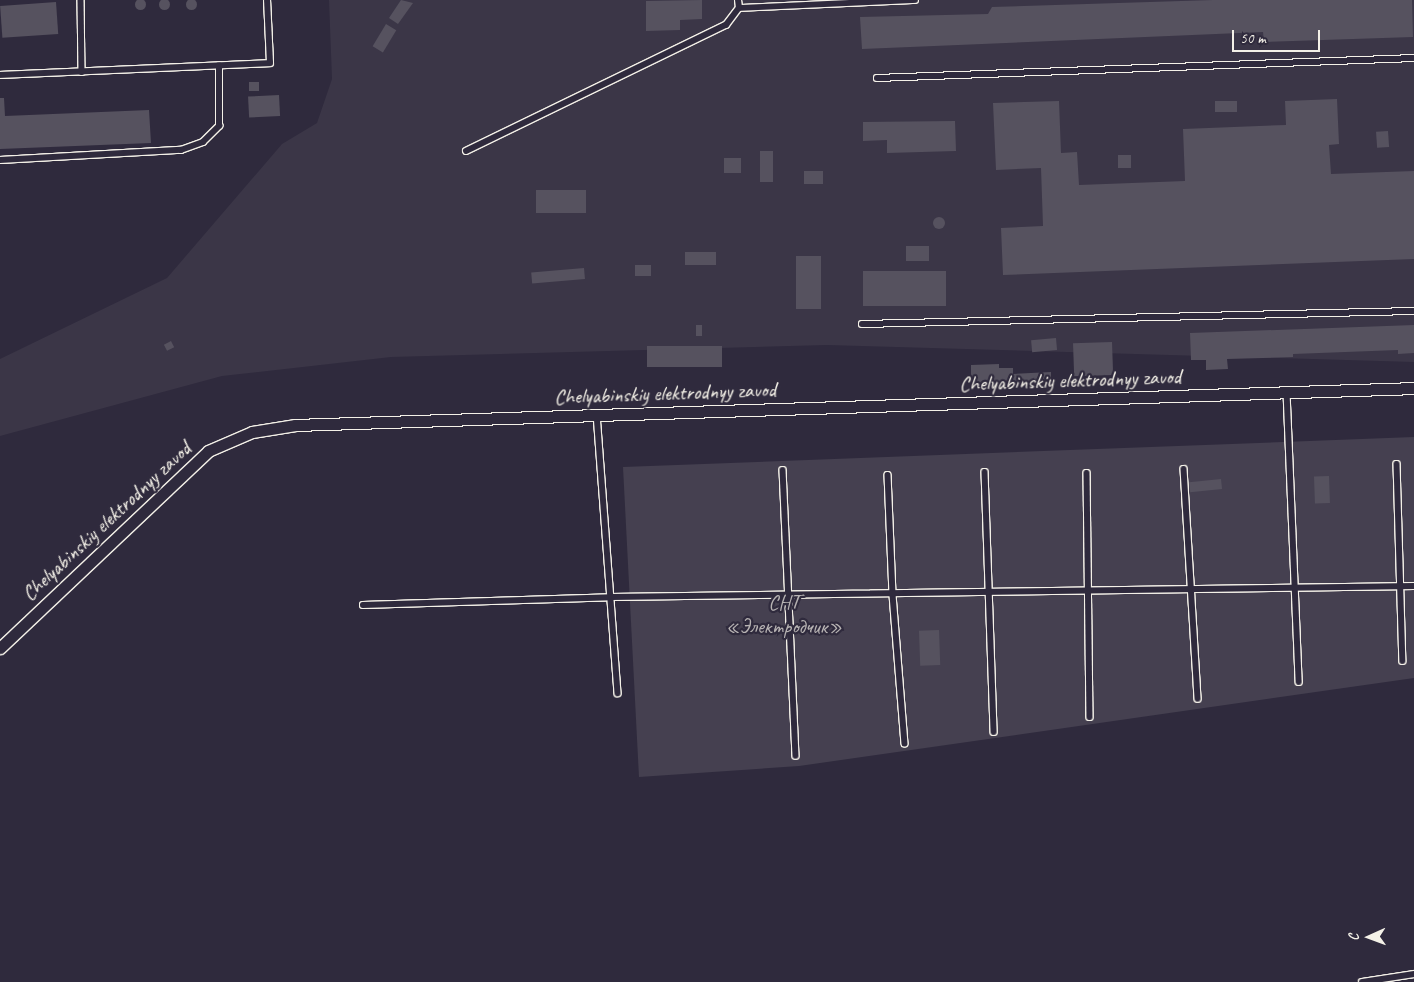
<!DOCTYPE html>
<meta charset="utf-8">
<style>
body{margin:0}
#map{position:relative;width:1414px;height:982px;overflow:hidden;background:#2f2a3d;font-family:Caveat,sans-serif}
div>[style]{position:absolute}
.built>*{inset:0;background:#3b3647}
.green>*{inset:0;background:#454050}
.building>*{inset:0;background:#56525f;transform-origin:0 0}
.round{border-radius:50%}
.roads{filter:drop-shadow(1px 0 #f4f1e8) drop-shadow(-1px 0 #f4f1e8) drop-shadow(0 1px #f4f1e8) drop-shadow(0 -1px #f4f1e8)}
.service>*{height:5.5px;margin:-2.75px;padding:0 2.75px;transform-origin:2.75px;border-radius:2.75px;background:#2f2a3d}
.minor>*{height:11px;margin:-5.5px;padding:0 5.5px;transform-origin:5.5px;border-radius:5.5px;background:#2f2a3d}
span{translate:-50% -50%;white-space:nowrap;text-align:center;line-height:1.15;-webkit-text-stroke:4.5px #2f2a3d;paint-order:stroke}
.street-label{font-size:21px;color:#f4f1e8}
.park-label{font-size:21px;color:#b7b3b3}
.north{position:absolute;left:1344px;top:912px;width:50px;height:50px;-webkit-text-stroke:4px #2f2a3d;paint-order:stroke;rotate:268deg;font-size:14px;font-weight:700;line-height:20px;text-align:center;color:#f4f1e8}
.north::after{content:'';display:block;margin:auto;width:18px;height:22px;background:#f4f1e8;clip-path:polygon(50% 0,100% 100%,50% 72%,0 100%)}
.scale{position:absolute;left:1232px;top:30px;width:88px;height:22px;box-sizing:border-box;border:2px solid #f4f1e8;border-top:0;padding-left:6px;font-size:15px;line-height:18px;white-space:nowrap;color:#f4f1e8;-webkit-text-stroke:4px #2f2a3d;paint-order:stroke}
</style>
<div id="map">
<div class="built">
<i style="clip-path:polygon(329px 0,1414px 0,1414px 362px,827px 345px,391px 357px,222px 376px,0 436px,0 359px,167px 278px,282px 144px,317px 123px,332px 79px)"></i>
</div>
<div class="green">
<i style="clip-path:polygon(1414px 437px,1414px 678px,799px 766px,639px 777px,623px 467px)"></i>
</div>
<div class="building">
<i class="round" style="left:185.5px;top:-1.5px;width:11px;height:11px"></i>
<i class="round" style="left:158.5px;top:-1.5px;width:11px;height:11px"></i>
<i class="round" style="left:134.5px;top:-1.5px;width:11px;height:11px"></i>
<i style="clip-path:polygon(401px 0,413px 3px,398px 24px,389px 18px)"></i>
<i style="clip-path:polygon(702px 0,702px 19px,680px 20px,680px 30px,646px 31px,646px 1px)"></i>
<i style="clip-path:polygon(1213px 0,1412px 0,1413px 37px,1264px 42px,1263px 32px,862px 49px,860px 17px,988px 14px,992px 7px)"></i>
<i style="left:56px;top:2px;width:32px;height:56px;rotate:86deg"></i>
<i style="left:386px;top:24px;width:12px;height:26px;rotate:31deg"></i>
<i style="left:249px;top:82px;width:10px;height:9px"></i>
<i style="left:279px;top:95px;width:21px;height:31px;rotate:87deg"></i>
<i style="clip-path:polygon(0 98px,4px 98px,5px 116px,149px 110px,151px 143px,0 149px)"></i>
<i style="clip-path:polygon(1337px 99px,1339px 144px,1329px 145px,1331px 174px,1414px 171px,1414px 259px,1003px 275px,1001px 228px,1043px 226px,1041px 168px,996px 170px,993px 103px,1059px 101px,1061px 153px,1077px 152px,1079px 185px,1185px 181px,1183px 129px,1286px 125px,1285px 101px)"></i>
<i style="left:1237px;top:101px;width:11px;height:22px;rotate:90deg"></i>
<i style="clip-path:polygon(955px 121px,956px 151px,887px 153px,887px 140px,863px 141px,863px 122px)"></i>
<i style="left:1388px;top:131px;width:16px;height:12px;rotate:86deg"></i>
<i style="left:760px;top:151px;width:13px;height:31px"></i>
<i style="left:1131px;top:155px;width:13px;height:13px;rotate:90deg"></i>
<i style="left:724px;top:158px;width:17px;height:15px"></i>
<i style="left:823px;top:171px;width:13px;height:19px;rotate:90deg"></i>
<i style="left:586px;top:190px;width:23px;height:50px;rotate:90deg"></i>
<i class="round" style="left:933px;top:217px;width:12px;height:12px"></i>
<i style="left:906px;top:246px;width:23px;height:15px"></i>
<i style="left:685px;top:252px;width:31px;height:13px"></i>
<i style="left:796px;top:256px;width:25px;height:53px"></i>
<i style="left:635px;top:265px;width:16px;height:11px"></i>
<i style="left:584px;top:268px;width:11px;height:53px;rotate:85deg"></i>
<i style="left:946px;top:271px;width:35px;height:83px;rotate:90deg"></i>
<i style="left:696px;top:325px;width:6px;height:11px"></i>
<i style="clip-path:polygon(1414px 325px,1414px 353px,1398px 354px,1398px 350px,1293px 354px,1293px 357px,1227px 359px,1228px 369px,1206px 370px,1206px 360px,1191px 360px,1190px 333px)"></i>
<i style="left:1056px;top:338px;width:12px;height:25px;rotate:85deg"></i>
<i style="left:171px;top:341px;width:7px;height:8px;rotate:63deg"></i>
<i style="left:1112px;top:342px;width:33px;height:39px;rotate:88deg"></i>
<i style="left:722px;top:346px;width:21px;height:75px;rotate:90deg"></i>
<i style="clip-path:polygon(999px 364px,999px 368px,1013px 368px,1013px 374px,1051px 372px,1051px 383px,971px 386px,971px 365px)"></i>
<i style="left:1329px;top:476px;width:27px;height:15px;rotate:88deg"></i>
<i style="left:1221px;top:479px;width:10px;height:32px;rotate:84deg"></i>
<i style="left:939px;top:630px;width:35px;height:20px;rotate:88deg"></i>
</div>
<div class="roads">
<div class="service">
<i style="left:81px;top:0;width:72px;rotate:89.2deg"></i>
<i style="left:739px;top:8px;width:176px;rotate:-2.6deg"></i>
<i style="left:0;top:75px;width:270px;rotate:-2.5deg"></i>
<i style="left:270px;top:63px;width:63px;rotate:-92.7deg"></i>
<i style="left:877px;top:78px;width:537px;rotate:-2.13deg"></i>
<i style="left:466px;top:151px;width:289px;rotate:-25.9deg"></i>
<i style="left:726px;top:25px;width:21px;rotate:-53deg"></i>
<i style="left:739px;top:8px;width:8px;rotate:-97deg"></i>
<i style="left:0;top:160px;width:181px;rotate:-3.2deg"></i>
<i style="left:181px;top:150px;width:23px;rotate:-20deg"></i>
<i style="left:203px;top:142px;width:23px;rotate:-45deg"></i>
<i style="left:219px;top:126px;width:60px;rotate:-90deg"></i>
<i style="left:862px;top:324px;width:552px;rotate:-1.35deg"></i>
<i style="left:1287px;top:392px;width:290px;rotate:87.6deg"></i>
<i style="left:597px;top:414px;width:280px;rotate:85.7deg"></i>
<i style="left:1397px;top:464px;width:197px;rotate:88.3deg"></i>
<i style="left:1184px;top:469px;width:230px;rotate:86.5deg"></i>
<i style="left:783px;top:470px;width:286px;rotate:87.4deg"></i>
<i style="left:985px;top:472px;width:260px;rotate:88deg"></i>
<i style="left:1087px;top:473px;width:244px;rotate:89.3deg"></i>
<i style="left:888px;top:475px;width:120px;rotate:87.6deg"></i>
<i style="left:893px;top:595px;width:149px;rotate:85.4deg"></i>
<i style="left:363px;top:605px;width:248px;rotate:-1.8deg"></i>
<i style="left:611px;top:597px;width:803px;rotate:-0.78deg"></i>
<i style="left:1362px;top:982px;width:53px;rotate:-8.7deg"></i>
</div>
<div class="minor">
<i style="left:0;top:648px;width:286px;rotate:-43.4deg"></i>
<i style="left:208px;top:451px;width:48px;rotate:-23.4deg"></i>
<i style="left:252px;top:432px;width:44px;rotate:-9.2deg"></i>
<i style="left:295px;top:425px;width:1120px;rotate:-1.89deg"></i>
</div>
</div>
<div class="street-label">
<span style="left:1070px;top:380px;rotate:-2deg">Chelyabinskiy elektrodnyy zavod</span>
<span style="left:665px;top:393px;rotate:-2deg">Chelyabinskiy elektrodnyy zavod</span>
<span style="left:106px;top:521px;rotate:-43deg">Chelyabinskiy elektrodnyy zavod</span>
</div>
<div class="park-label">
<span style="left:784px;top:614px">СНТ<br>«Электродчик»</span>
</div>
<div class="north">С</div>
<div class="scale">50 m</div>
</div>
